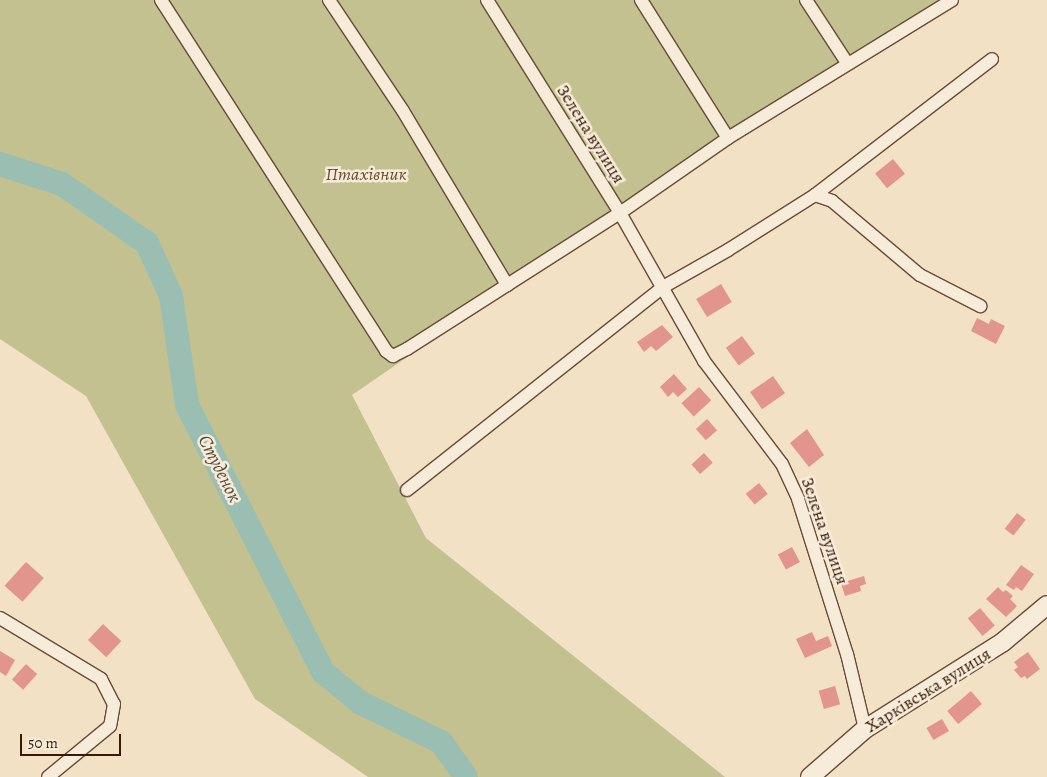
<!DOCTYPE html>
<meta charset="utf-8">
<style>
body{margin:0}
#map{position:relative;width:1047px;height:777px;overflow:hidden;background:#f3e1c5;font-family:Alegreya,serif}
div>[style]{position:absolute}
.green>*{inset:0;background:#c3c18f}
.river>*{height:24px;margin:-12px;padding:0 12px;transform-origin:12px;border-radius:12px;background:#9bbeb2}
.building>*{inset:0;background:#e2958c;transform-origin:0 0}
.roads{filter:drop-shadow(1px 0 #674b37) drop-shadow(-1px 0 #674b37) drop-shadow(0 1px #674b37) drop-shadow(0 -1px #674b37)}
.street>*{height:12px;margin:-6px;padding:0 6px;transform-origin:6px;border-radius:6px;background:#f7ecd9}
.secondary>*{height:18px;margin:-9px;padding:0 9px;transform-origin:9px;border-radius:9px;background:#f7ecd9}
span{translate:-50% -50%;white-space:nowrap;text-align:center;line-height:1.15;-webkit-text-stroke:5px #f7ecd9;paint-order:stroke}
.street-label{font-size:18px;color:#381908}
.park-label{font-size:18px;color:#624b30;font-style:italic}
.water-label{font-size:19px;color:#564b3b;font-style:italic}
.scale{position:absolute;left:20px;top:734px;width:101px;height:22px;box-sizing:border-box;border:2px solid #381908;border-top:0;padding-left:6px;font-size:15px;line-height:18px;white-space:nowrap;color:#381908;-webkit-text-stroke:4px #f7ecd9;paint-order:stroke}
</style>
<div id="map">
<div class="green">
<i style="clip-path:polygon(0 0,953px 0,714px 147px,352px 395px,426px 538px,725px 777px,368px 777px,255px 699px,86px 396px,0 339px)"></i>
</div>
<div class="river">
<i style="left:0;top:164px;width:65px;rotate:17.9deg"></i>
<i style="left:62px;top:184px;width:103px;rotate:34.8deg"></i>
<i style="left:147px;top:243px;width:58px;rotate:65.6deg"></i>
<i style="left:171px;top:296px;width:110px;rotate:81.6deg"></i>
<i style="left:187px;top:405px;width:300px;rotate:63deg"></i>
<i style="left:323px;top:672px;width:49px;rotate:39.2deg"></i>
<i style="left:361px;top:703px;width:89px;rotate:26deg"></i>
<i style="left:441px;top:742px;width:43px;rotate:54.5deg"></i>
</div>
<div class="building">
<i style="left:893px;top:159px;width:19px;height:23px;rotate:51deg"></i>
<i style="left:721px;top:284px;width:21px;height:29px;rotate:59deg"></i>
<i style="clip-path:polygon(977px 318px,989px 324px,991px 319px,1005px 326px,996px 344px,971px 331px)"></i>
<i style="clip-path:polygon(662px 325px,673px 337px,656px 351px,651px 346px,644px 352px,637px 342px)"></i>
<i style="left:742px;top:336px;width:22px;height:20px;rotate:54deg"></i>
<i style="clip-path:polygon(674px 374px,687px 389px,678px 397px,673px 392px,668px 397px,660px 387px)"></i>
<i style="left:773px;top:376px;width:21px;height:28px;rotate:55deg"></i>
<i style="left:699px;top:387px;width:18px;height:24px;rotate:47deg"></i>
<i style="left:707px;top:419px;width:15px;height:15px;rotate:48deg"></i>
<i style="clip-path:polygon(807px 429px,824px 455px,809px 467px,790px 443px)"></i>
<i style="left:704px;top:453px;width:13px;height:17px;rotate:48deg"></i>
<i style="left:759px;top:483px;width:14px;height:17px;rotate:51deg"></i>
<i style="left:1017px;top:513px;width:11px;height:20px;rotate:38deg"></i>
<i style="left:792px;top:547px;width:17px;height:16px;rotate:62deg"></i>
<i style="left:26px;top:562px;width:24px;height:32px;rotate:42deg"></i>
<i style="clip-path:polygon(1021px 565px,1034px 574px,1022px 591px,1016px 587px,1014px 590px,1006px 585px)"></i>
<i style="clip-path:polygon(864px 576px,866px 584px,860px 586px,861px 591px,845px 596px,841px 583px)"></i>
<i style="clip-path:polygon(998px 587px,1003px 592px,1006px 590px,1013px 596px,1010px 599px,1017px 606px,1006px 617px,986px 599px)"></i>
<i style="left:980px;top:608px;width:23px;height:16px;rotate:50deg"></i>
<i style="left:103px;top:624px;width:25px;height:22px;rotate:43deg"></i>
<i style="clip-path:polygon(812px 632px,816px 641px,828px 636px,832px 646px,805px 658px,796px 639px)"></i>
<i style="clip-path:polygon(0 651px,15px 660px,6px 676px,0 672px)"></i>
<i style="clip-path:polygon(1028px 652px,1040px 669px,1027px 679px,1025px 676px,1021px 678px,1014px 670px,1018px 667px,1014px 662px)"></i>
<i style="left:26px;top:664px;width:15px;height:21px;rotate:42deg"></i>
<i style="left:835px;top:686px;width:19px;height:17px;rotate:74deg"></i>
<i style="left:971px;top:691px;width:17px;height:31px;rotate:50deg"></i>
<i style="left:942px;top:719px;width:14px;height:18px;rotate:60deg"></i>
</div>
<div class="roads">
<div class="street">
<i style="left:161px;top:0;width:417px;rotate:57.3deg"></i>
<i style="left:386px;top:351px;width:9px;rotate:36deg"></i>
<i style="left:393px;top:356px;width:16px;rotate:-27deg"></i>
<i style="left:407px;top:349px;width:253px;rotate:-32.6deg"></i>
<i style="left:620px;top:213px;width:131px;rotate:-34.8deg"></i>
<i style="left:728px;top:138px;width:263px;rotate:-31.6deg"></i>
<i style="left:329px;top:0;width:133px;rotate:56.3deg"></i>
<i style="left:403px;top:111px;width:203px;rotate:59.1deg"></i>
<i style="left:487px;top:0;width:251px;rotate:58deg"></i>
<i style="left:620px;top:213px;width:170px;rotate:60.4deg"></i>
<i style="left:704px;top:361px;width:129px;rotate:52.9deg"></i>
<i style="left:782px;top:464px;width:38px;rotate:65deg"></i>
<i style="left:798px;top:499px;width:163px;rotate:72.5deg"></i>
<i style="left:847px;top:654px;width:77px;rotate:76.5deg"></i>
<i style="left:641px;top:0;width:163px;rotate:57.8deg"></i>
<i style="left:806px;top:0;width:75px;rotate:56.9deg"></i>
<i style="left:815px;top:195px;width:223px;rotate:-37.5deg"></i>
<i style="left:407px;top:490px;width:327px;rotate:-38.4deg"></i>
<i style="left:663px;top:287px;width:75px;rotate:-29.6deg"></i>
<i style="left:728px;top:250px;width:103px;rotate:-32.3deg"></i>
<i style="left:815px;top:195px;width:18px;rotate:19deg"></i>
<i style="left:832px;top:201px;width:115px;rotate:40.1deg"></i>
<i style="left:920px;top:275px;width:68px;rotate:27.3deg"></i>
<i style="left:0;top:618px;width:118px;rotate:31.1deg"></i>
<i style="left:101px;top:679px;width:28px;rotate:63deg"></i>
<i style="left:114px;top:704px;width:22px;rotate:100deg"></i>
<i style="left:110px;top:726px;width:80px;rotate:140.6deg"></i>
</div>
<div class="secondary">
<i style="left:810px;top:777px;width:73px;rotate:-41.1deg"></i>
<i style="left:865px;top:729px;width:163px;rotate:-32.2deg"></i>
<i style="left:1003px;top:642px;width:57px;rotate:-40.1deg"></i>
</div>
</div>
<div class="street-label">
<span style="left:591px;top:134px;rotate:58deg">Зелена вулиця</span>
<span style="left:825px;top:531px;rotate:71deg">Зелена вулиця</span>
<span style="left:928px;top:690px;rotate:-32deg">Харківська вулиця</span>
</div>
<div class="park-label">
<span style="left:366px;top:174px">Птахівник</span>
</div>
<div class="water-label">
<span style="left:219px;top:469px;rotate:63deg">Студенок</span>
</div>
<div class="scale">50 m</div>
</div>
